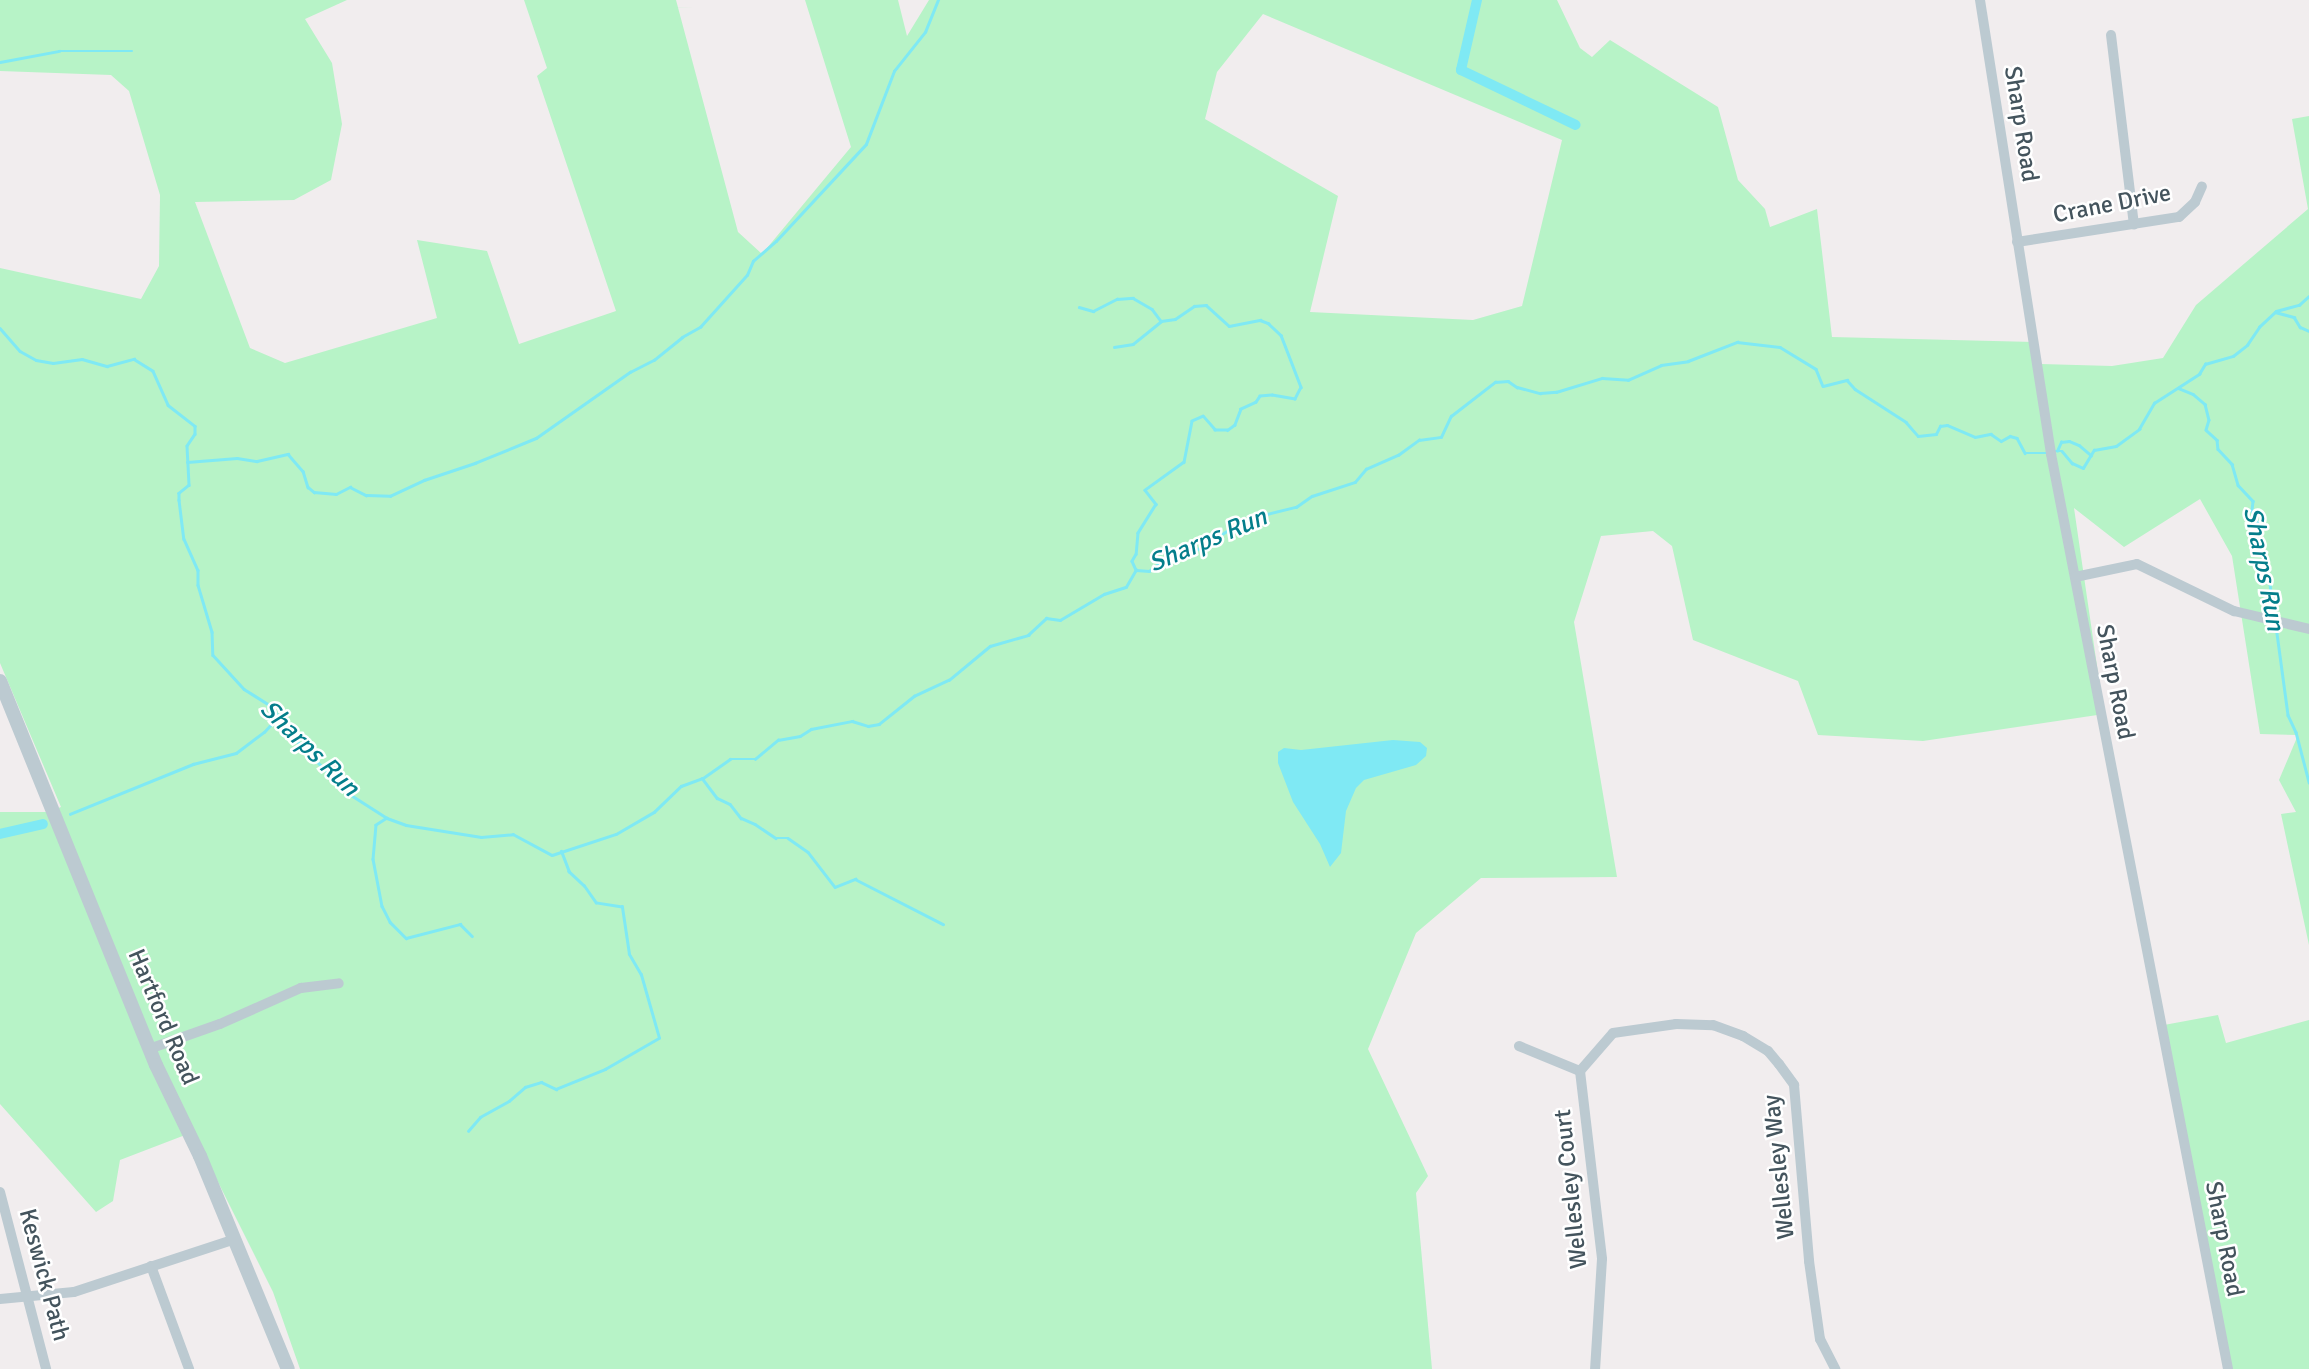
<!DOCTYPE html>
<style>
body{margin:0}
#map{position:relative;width:2309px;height:1369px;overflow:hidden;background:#f1edee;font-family:Signika,sans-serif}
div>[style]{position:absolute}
.green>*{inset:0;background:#b7f3c7}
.water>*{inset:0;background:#7fe9f4}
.stream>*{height:2.5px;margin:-1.25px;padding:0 1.25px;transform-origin:1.25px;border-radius:1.25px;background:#7fe9f4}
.canal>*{height:10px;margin:-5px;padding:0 5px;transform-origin:5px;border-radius:5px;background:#7fe9f4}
.minor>*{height:10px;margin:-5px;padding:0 5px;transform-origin:5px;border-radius:5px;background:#bccad1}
.tertiary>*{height:14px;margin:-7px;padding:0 7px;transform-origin:7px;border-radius:7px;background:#bccad1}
span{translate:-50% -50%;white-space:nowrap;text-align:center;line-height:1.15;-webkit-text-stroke:5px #fff;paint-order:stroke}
.street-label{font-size:24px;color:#44545d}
.water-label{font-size:26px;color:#047e8b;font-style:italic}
</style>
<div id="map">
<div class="green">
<i style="clip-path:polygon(evenodd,0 0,347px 0,305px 19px,332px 63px,342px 124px,331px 180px,294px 200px,195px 202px,250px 348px,285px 363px,437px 318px,417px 240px,487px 251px,519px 344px,616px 311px,537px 76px,547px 68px,524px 0,676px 0,738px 232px,762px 254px,851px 147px,805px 0,898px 0,907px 36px,929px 0,1557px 0,1580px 48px,1592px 57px,1610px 40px,1718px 107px,1738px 180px,1765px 209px,1770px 227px,1817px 209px,1832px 337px,2037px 342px,2041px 364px,2112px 366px,2163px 358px,2196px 305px,2308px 209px,2292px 119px,2309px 116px,2309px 945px,2281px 814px,2296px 812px,2279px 780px,2298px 735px,2260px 734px,2232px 556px,2200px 499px,2124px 547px,2074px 508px,2104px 714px,1923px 741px,1818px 735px,1798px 681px,1693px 640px,1672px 546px,1653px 531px,1601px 536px,1574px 622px,1617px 877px,1481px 878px,1416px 933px,1368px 1049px,1428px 1176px,1416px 1193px,1432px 1369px,300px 1369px,273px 1292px,193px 1132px,120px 1160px,113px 1201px,96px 1212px,0 1104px,0 812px,48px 812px,61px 807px,0 663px,0 268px,141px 299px,159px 266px,160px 195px,129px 91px,111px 75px,0 71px,0 0,1263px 14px,1562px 140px,1522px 306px,1473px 320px,1310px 312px,1338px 196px,1205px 119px,1217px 72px,1263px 14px)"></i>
<i style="clip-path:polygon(2218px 1015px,2226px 1043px,2309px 1020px,2309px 1369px,2230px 1369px,2164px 1025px)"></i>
</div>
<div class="water">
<i style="clip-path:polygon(1393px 740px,1420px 742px,1427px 748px,1426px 756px,1416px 765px,1364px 780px,1356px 788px,1346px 811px,1341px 853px,1330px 867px,1320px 844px,1293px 802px,1278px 763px,1278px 752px,1284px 748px,1301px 750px)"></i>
</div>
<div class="stream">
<i style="left:0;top:62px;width:60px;rotate:-10.6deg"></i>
<i style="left:59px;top:51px;width:73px"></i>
<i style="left:1079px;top:307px;width:15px;rotate:16deg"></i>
<i style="left:1093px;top:311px;width:27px;rotate:-27deg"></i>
<i style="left:1117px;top:299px;width:16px;rotate:-4deg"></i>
<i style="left:1133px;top:298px;width:22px;rotate:30deg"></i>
<i style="left:1152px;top:309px;width:15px;rotate:53deg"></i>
<i style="left:2275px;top:312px;width:20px;rotate:15deg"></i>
<i style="left:2294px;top:317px;width:12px;rotate:59deg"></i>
<i style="left:2300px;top:327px;width:10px;rotate:24deg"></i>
<i style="left:0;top:328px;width:30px;rotate:49deg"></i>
<i style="left:20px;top:351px;width:18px;rotate:29deg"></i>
<i style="left:36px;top:360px;width:17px;rotate:10deg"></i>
<i style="left:53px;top:363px;width:29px;rotate:-8deg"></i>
<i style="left:82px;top:359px;width:26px;rotate:16deg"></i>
<i style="left:107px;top:366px;width:28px;rotate:-15deg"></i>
<i style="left:134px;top:359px;width:22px;rotate:32deg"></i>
<i style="left:153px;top:371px;width:37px;rotate:66deg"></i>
<i style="left:168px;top:405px;width:34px;rotate:38deg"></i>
<i style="left:195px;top:426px;width:8px;rotate:90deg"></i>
<i style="left:195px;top:434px;width:14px;rotate:124deg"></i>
<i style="left:187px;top:446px;width:39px;rotate:87deg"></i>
<i style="left:189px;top:485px;width:13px;rotate:141deg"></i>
<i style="left:179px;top:493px;width:7px;rotate:90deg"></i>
<i style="left:179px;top:500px;width:39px;rotate:83deg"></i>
<i style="left:184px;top:539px;width:34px;rotate:66deg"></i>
<i style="left:198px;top:570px;width:15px;rotate:90deg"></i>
<i style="left:198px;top:585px;width:49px;rotate:73.4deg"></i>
<i style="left:212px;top:632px;width:23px;rotate:88deg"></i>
<i style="left:213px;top:655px;width:46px;rotate:47.6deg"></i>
<i style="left:244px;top:689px;width:31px;rotate:32deg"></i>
<i style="left:270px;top:705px;width:48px;rotate:52.7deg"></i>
<i style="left:299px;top:743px;width:70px;rotate:45.6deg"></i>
<i style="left:348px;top:793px;width:46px;rotate:32.7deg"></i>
<i style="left:387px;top:818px;width:20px;rotate:20deg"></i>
<i style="left:406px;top:825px;width:76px;rotate:9.1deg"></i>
<i style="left:481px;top:837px;width:32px;rotate:-5deg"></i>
<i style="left:513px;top:834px;width:44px;rotate:28.3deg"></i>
<i style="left:552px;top:855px;width:67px;rotate:-18.2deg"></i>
<i style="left:616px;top:834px;width:44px;rotate:-30.1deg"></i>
<i style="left:654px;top:812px;width:37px;rotate:-44deg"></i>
<i style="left:681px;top:786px;width:23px;rotate:-20deg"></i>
<i style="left:703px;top:778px;width:33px;rotate:-35deg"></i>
<i style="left:730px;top:759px;width:25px"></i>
<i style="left:755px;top:759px;width:30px;rotate:-40deg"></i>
<i style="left:778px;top:740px;width:22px;rotate:-10deg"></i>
<i style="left:800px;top:736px;width:13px;rotate:-32deg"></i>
<i style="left:811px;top:729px;width:42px;rotate:-11deg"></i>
<i style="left:852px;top:721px;width:17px;rotate:17deg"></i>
<i style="left:868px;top:726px;width:11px;rotate:-10deg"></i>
<i style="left:879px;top:724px;width:45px;rotate:-38.7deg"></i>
<i style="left:914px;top:696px;width:38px;rotate:-25deg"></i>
<i style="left:949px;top:680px;width:53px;rotate:-39.7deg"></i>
<i style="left:990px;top:646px;width:40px;rotate:-16deg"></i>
<i style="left:1028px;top:635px;width:25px;rotate:-43deg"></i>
<i style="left:1046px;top:618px;width:14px;rotate:8deg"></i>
<i style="left:1060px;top:620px;width:51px;rotate:-30.6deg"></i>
<i style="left:1104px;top:594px;width:23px;rotate:-18deg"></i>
<i style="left:1126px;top:587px;width:20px;rotate:-60deg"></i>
<i style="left:1114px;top:347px;width:19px;rotate:-9deg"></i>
<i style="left:1133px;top:344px;width:36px;rotate:-39deg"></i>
<i style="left:1161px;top:321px;width:14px;rotate:-8deg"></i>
<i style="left:1175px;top:319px;width:23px;rotate:-34deg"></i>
<i style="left:1194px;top:306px;width:12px;rotate:-5deg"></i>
<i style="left:1206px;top:305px;width:31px;rotate:42deg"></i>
<i style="left:1229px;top:326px;width:32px;rotate:-11deg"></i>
<i style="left:1260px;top:320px;width:9px;rotate:21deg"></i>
<i style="left:1268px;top:323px;width:18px;rotate:43deg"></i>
<i style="left:1281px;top:335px;width:56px;rotate:69deg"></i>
<i style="left:1301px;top:387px;width:13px;rotate:117deg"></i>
<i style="left:1295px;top:399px;width:23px;rotate:-170deg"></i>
<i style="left:1272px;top:395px;width:12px;rotate:175deg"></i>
<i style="left:1260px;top:396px;width:7px;rotate:124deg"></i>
<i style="left:1256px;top:402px;width:17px;rotate:155deg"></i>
<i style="left:1241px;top:409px;width:17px;rotate:111deg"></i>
<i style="left:1235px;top:425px;width:9px;rotate:144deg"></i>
<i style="left:1228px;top:430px;width:13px;rotate:180deg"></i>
<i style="left:1215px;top:430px;width:18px;rotate:-131deg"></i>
<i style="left:1203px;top:416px;width:12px;rotate:156deg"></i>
<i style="left:1192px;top:421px;width:42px;rotate:101deg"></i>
<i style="left:1184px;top:462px;width:48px;rotate:144.3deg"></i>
<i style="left:1145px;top:490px;width:18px;rotate:52deg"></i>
<i style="left:1156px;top:504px;width:34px;rotate:122deg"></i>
<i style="left:1138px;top:533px;width:21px;rotate:95deg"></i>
<i style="left:1136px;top:554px;width:8px;rotate:120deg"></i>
<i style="left:1132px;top:561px;width:10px;rotate:66deg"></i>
<i style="left:2178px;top:388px;width:16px;rotate:22deg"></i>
<i style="left:2193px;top:394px;width:16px;rotate:40deg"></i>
<i style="left:2205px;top:404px;width:16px;rotate:76deg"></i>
<i style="left:2209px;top:420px;width:10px;rotate:107deg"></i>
<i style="left:2206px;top:430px;width:15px;rotate:42deg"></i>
<i style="left:2217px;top:440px;width:9px;rotate:84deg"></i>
<i style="left:2218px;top:449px;width:21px;rotate:47deg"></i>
<i style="left:2232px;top:464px;width:22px;rotate:74deg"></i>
<i style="left:2238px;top:485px;width:22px;rotate:47deg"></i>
<i style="left:2253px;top:501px;width:10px;rotate:96deg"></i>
<i style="left:2252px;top:511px;width:20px;rotate:63deg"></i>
<i style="left:2261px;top:529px;width:21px;rotate:93deg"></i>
<i style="left:2260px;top:550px;width:20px;rotate:66deg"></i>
<i style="left:2268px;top:568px;width:48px;rotate:82.9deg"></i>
<i style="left:2055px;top:451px;width:7px"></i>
<i style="left:2062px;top:451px;width:16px;rotate:50deg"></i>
<i style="left:2072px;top:463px;width:12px;rotate:24deg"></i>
<i style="left:2083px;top:468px;width:21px;rotate:-59deg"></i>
<i style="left:2094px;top:450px;width:22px;rotate:-10deg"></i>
<i style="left:2116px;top:446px;width:29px;rotate:-36deg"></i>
<i style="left:2139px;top:429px;width:30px;rotate:-60deg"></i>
<i style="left:2154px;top:403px;width:54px;rotate:-32.8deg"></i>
<i style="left:2199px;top:374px;width:12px;rotate:-59deg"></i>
<i style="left:2205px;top:364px;width:29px;rotate:-16deg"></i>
<i style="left:2233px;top:356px;width:18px;rotate:-38deg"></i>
<i style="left:2247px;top:345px;width:22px;rotate:-56deg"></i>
<i style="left:2259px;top:327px;width:23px;rotate:-43deg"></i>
<i style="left:2276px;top:311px;width:24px;rotate:-15deg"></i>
<i style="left:2299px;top:305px;width:13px;rotate:-42deg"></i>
<i style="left:2057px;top:451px;width:10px;rotate:-66deg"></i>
<i style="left:2061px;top:442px;width:8px;rotate:-7deg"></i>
<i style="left:2069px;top:441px;width:11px;rotate:22deg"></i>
<i style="left:2079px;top:445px;width:16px;rotate:40deg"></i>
<i style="left:187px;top:462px;width:50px;rotate:-4.6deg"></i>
<i style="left:237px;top:458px;width:20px;rotate:9deg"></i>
<i style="left:257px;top:461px;width:32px;rotate:-13deg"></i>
<i style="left:288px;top:454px;width:23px;rotate:49deg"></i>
<i style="left:303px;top:471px;width:17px;rotate:73deg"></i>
<i style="left:308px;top:487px;width:8px;rotate:40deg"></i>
<i style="left:314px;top:492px;width:22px;rotate:5deg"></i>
<i style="left:336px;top:494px;width:16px;rotate:-27deg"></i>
<i style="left:350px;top:487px;width:18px;rotate:27deg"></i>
<i style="left:366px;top:495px;width:24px;rotate:2deg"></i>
<i style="left:390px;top:496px;width:38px;rotate:-25deg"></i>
<i style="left:424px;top:480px;width:54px;rotate:-18.4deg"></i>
<i style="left:475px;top:463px;width:66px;rotate:-22.3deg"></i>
<i style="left:536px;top:438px;width:115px;rotate:-35.1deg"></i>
<i style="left:630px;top:372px;width:27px;rotate:-27deg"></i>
<i style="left:654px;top:360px;width:36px;rotate:-39deg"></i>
<i style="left:682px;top:337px;width:21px;rotate:-29deg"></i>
<i style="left:700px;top:327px;width:70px;rotate:-47.9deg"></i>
<i style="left:747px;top:275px;width:15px;rotate:-67deg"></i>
<i style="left:753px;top:261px;width:30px;rotate:-41deg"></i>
<i style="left:776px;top:241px;width:132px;rotate:-47.1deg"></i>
<i style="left:866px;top:144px;width:78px;rotate:-69deg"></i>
<i style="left:894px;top:71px;width:50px;rotate:-51.5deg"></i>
<i style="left:925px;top:32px;width:35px;rotate:-68deg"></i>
<i style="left:1136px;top:570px;width:13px;rotate:4deg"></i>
<i style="left:1149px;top:571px;width:21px;rotate:-37deg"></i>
<i style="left:1166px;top:558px;width:28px;rotate:-13deg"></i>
<i style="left:1193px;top:552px;width:44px;rotate:-31.9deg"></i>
<i style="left:1230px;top:529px;width:21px;rotate:-11deg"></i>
<i style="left:1251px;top:525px;width:19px;rotate:-35deg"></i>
<i style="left:1267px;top:514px;width:30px;rotate:-14deg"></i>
<i style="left:1296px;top:507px;width:19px;rotate:-35deg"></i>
<i style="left:1312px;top:496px;width:45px;rotate:-18deg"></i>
<i style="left:1355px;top:482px;width:17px;rotate:-50deg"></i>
<i style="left:1366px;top:469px;width:35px;rotate:-24deg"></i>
<i style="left:1398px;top:455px;width:26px;rotate:-36deg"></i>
<i style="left:1419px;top:440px;width:22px;rotate:-8deg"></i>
<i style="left:1441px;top:437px;width:23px;rotate:-65deg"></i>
<i style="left:1451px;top:416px;width:56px;rotate:-37.7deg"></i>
<i style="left:1495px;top:382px;width:13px;rotate:-4deg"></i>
<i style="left:1508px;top:381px;width:11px;rotate:34deg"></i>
<i style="left:1517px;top:387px;width:24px;rotate:15deg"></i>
<i style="left:1540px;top:393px;width:16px;rotate:-4deg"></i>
<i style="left:1556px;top:392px;width:48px;rotate:-16.9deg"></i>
<i style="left:1602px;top:378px;width:26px;rotate:4deg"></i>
<i style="left:1628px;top:380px;width:36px;rotate:-24deg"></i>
<i style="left:1661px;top:365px;width:27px;rotate:-8deg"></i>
<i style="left:1688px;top:361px;width:53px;rotate:-21.2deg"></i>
<i style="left:1737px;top:342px;width:43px;rotate:6.6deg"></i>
<i style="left:1780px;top:347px;width:42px;rotate:31.4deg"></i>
<i style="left:1816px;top:369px;width:18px;rotate:68deg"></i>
<i style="left:1823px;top:386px;width:25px;rotate:-14deg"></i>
<i style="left:1847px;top:380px;width:12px;rotate:48deg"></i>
<i style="left:1855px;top:389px;width:61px;rotate:32.9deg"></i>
<i style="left:1906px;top:422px;width:18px;rotate:49deg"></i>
<i style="left:1918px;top:436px;width:18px;rotate:-6deg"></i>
<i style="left:1936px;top:434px;width:9px;rotate:-63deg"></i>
<i style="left:1940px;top:426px;width:7px;rotate:-8deg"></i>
<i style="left:1947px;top:425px;width:30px;rotate:23deg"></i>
<i style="left:1975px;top:437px;width:16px;rotate:-11deg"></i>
<i style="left:1991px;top:434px;width:12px;rotate:35deg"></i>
<i style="left:2001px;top:441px;width:10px;rotate:-29deg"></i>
<i style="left:2010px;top:436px;width:7px;rotate:16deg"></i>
<i style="left:2017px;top:438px;width:17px;rotate:62deg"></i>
<i style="left:2025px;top:453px;width:23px"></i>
<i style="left:2276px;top:626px;width:90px;rotate:82.3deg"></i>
<i style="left:2288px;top:715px;width:19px;rotate:65deg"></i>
<i style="left:2296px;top:732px;width:52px;rotate:75.4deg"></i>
<i style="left:702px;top:778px;width:25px;rotate:53deg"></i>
<i style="left:717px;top:798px;width:14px;rotate:25deg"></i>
<i style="left:730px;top:804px;width:18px;rotate:52deg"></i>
<i style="left:741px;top:818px;width:15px;rotate:23deg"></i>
<i style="left:755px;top:824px;width:25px;rotate:34deg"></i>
<i style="left:776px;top:838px;width:12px"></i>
<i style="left:788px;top:838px;width:24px;rotate:35deg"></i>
<i style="left:808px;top:852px;width:44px;rotate:52.4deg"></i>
<i style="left:835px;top:887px;width:22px;rotate:-22deg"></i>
<i style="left:855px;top:879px;width:99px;rotate:27.1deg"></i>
<i style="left:70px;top:814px;width:133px;rotate:-22.1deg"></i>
<i style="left:193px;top:764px;width:44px;rotate:-14.3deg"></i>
<i style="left:236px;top:753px;width:35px;rotate:-37deg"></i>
<i style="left:264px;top:732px;width:21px;rotate:-47deg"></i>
<i style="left:387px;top:818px;width:13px;rotate:148deg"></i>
<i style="left:376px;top:825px;width:34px;rotate:95deg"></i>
<i style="left:373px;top:859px;width:48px;rotate:79.2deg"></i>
<i style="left:382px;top:906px;width:18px;rotate:63deg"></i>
<i style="left:390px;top:922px;width:23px;rotate:45deg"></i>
<i style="left:406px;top:938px;width:56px;rotate:-14.5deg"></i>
<i style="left:460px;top:924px;width:17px;rotate:45deg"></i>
<i style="left:468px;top:1131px;width:18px;rotate:-49deg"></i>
<i style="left:480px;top:1117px;width:33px;rotate:-29deg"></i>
<i style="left:509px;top:1101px;width:21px;rotate:-41deg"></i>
<i style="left:525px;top:1087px;width:17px;rotate:-17deg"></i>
<i style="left:541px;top:1082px;width:17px;rotate:25deg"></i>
<i style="left:556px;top:1089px;width:53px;rotate:-22.2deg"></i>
<i style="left:605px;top:1069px;width:62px;rotate:-29.9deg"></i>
<i style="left:659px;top:1038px;width:66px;rotate:-105.9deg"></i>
<i style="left:641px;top:975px;width:24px;rotate:-120deg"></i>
<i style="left:629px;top:954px;width:48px;rotate:-98.5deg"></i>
<i style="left:622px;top:907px;width:26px;rotate:-171deg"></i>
<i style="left:596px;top:903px;width:21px;rotate:-125deg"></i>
<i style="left:584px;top:886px;width:21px;rotate:-137deg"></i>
<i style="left:569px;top:872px;width:22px;rotate:-111deg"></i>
</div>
<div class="canal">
<i style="left:1477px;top:0;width:72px;rotate:102.9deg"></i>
<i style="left:1461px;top:70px;width:127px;rotate:25.6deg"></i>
<i style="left:0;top:834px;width:44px;rotate:-13.1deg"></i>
</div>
<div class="minor">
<i style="left:1980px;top:0;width:460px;rotate:81.1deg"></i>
<i style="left:2051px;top:454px;width:932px;rotate:79.05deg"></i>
<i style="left:2111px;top:35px;width:191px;rotate:83.1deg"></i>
<i style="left:2017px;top:242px;width:164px;rotate:-8.8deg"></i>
<i style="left:2179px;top:217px;width:22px;rotate:-43deg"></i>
<i style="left:2195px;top:202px;width:17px;rotate:-66deg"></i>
<i style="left:2075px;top:577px;width:63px;rotate:-11.8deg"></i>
<i style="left:2137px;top:564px;width:108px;rotate:25.9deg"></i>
<i style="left:2234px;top:611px;width:77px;rotate:13.5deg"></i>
<i style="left:1519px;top:1046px;width:66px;rotate:22.3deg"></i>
<i style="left:1580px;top:1071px;width:189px;rotate:83.3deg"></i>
<i style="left:1602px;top:1259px;width:110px;rotate:93.6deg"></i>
<i style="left:149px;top:1049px;width:75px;rotate:-19.4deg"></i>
<i style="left:220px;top:1024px;width:89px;rotate:-24deg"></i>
<i style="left:301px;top:988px;width:38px;rotate:-7deg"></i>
<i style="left:1580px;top:1071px;width:50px;rotate:-49deg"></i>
<i style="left:1613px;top:1033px;width:64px;rotate:-8.1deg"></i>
<i style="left:1676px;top:1024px;width:37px;rotate:2deg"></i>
<i style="left:1713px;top:1025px;width:32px;rotate:20deg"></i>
<i style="left:1743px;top:1036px;width:29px;rotate:31deg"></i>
<i style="left:1768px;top:1051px;width:17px;rotate:50deg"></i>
<i style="left:1779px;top:1064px;width:26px;rotate:54deg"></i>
<i style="left:1794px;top:1085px;width:177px;rotate:85.1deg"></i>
<i style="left:1809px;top:1261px;width:79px;rotate:82deg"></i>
<i style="left:1820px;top:1339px;width:34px;rotate:63deg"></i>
<i style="left:0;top:1192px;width:183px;rotate:75.4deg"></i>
<i style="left:151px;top:1266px;width:110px;rotate:69.7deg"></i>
<i style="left:0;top:1299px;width:74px;rotate:-5.4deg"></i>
<i style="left:74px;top:1292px;width:169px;rotate:-18.2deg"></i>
</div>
<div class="tertiary">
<i style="left:0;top:681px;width:414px;rotate:67.9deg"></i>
<i style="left:156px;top:1065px;width:101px;rotate:64.2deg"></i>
<i style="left:200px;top:1156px;width:230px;rotate:67.6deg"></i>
</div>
<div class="street-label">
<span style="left:2021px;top:124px;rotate:81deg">Sharp Road</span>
<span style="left:2112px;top:204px;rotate:-11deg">Crane Drive</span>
<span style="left:2115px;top:682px;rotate:79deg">Sharp Road</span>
<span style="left:163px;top:1017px;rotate:67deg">Hartford Road</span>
<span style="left:1779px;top:1167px;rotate:-96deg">Wellesley Way</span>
<span style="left:1571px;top:1189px;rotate:-96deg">Wellesley Court</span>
<span style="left:2224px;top:1239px;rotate:79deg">Sharp Road</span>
<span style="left:44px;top:1275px;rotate:75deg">Keswick Path</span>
</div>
<div class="water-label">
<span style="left:1208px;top:541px;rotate:-23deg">Sharps Run</span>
<span style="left:2263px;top:569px;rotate:79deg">Sharps Run</span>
<span style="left:309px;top:749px;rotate:44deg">Sharps Run</span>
</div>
</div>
